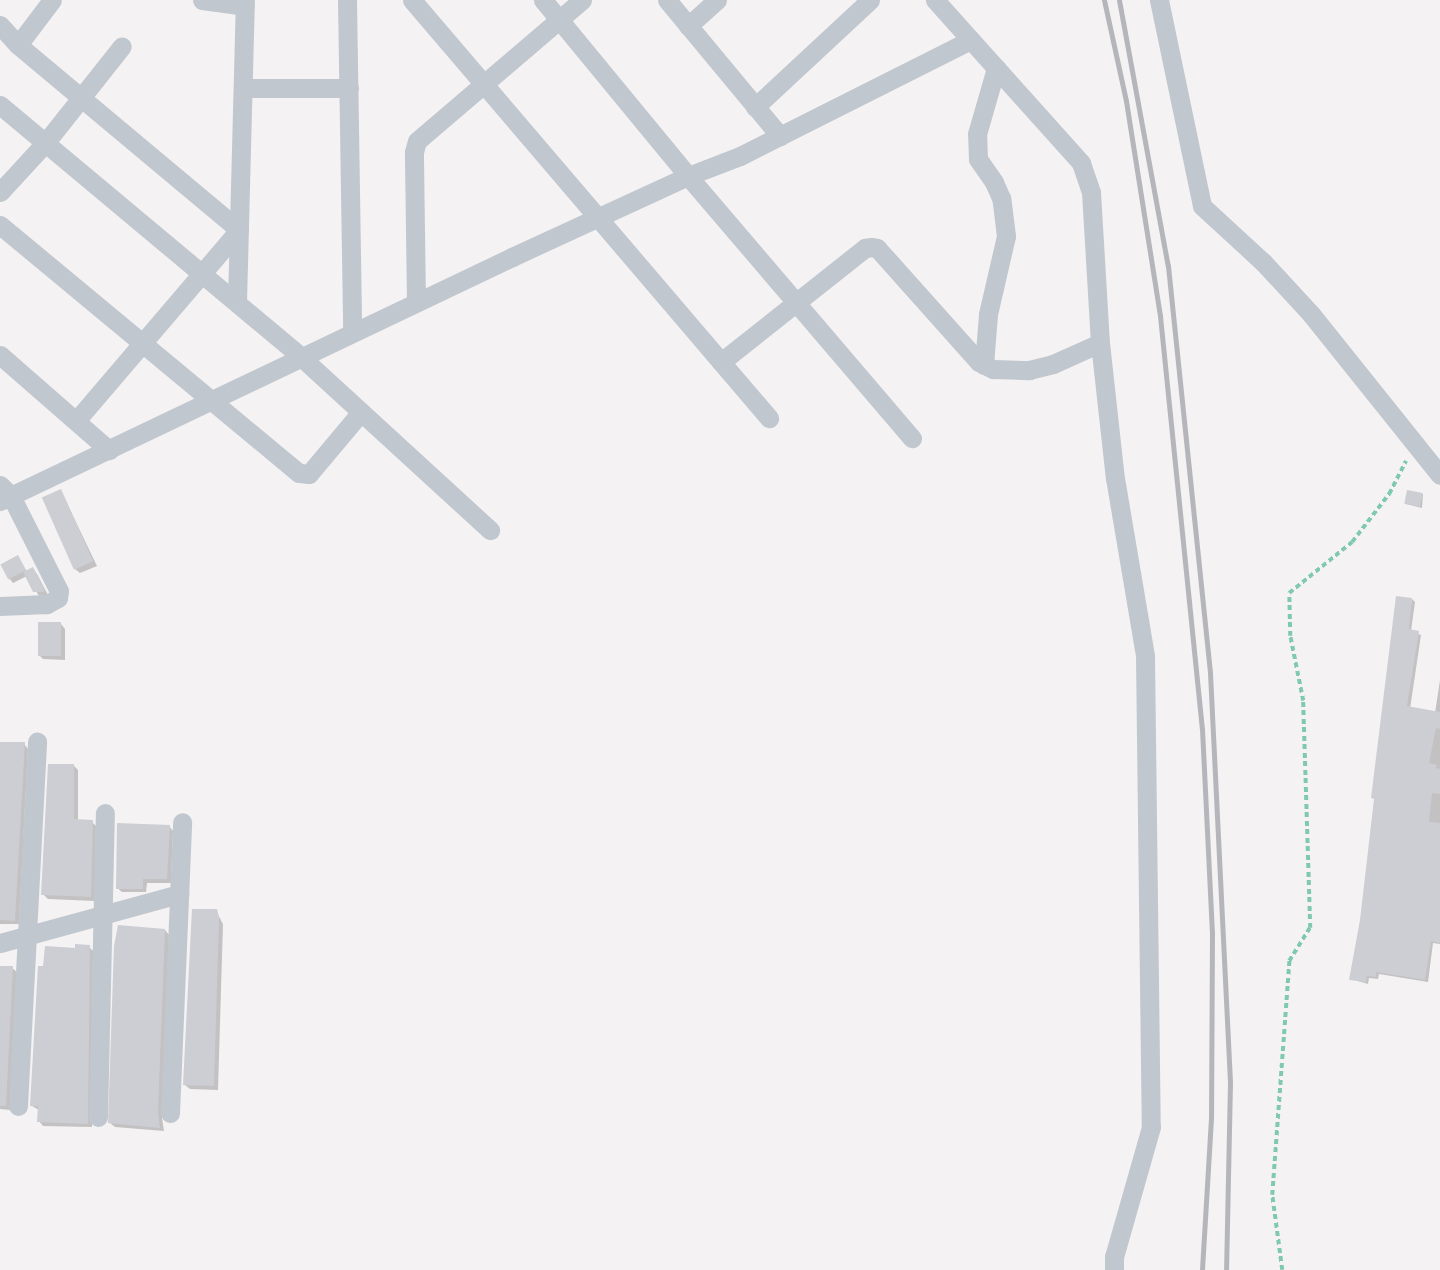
<!DOCTYPE html>
<style>
body{margin:0}
#map{position:relative;width:1440px;height:1270px;overflow:hidden;background:#f4f2f2;font-family:Ubuntu,sans-serif}
div>[style]{position:absolute}
.shadow>*{inset:0;background:#0003}
.building>*{inset:0;background:#ccced4;transform-origin:0 0}
.path>*{height:3.5px;margin-top:-1.75px;transform-origin:0;background:repeating-linear-gradient(90deg,#7fc9af 0 5px,transparent 0 8.5px)}
.minor>*{height:19px;margin:-9.5px;padding:0 9.5px;transform-origin:9.5px;border-radius:9.5px;background:#c1c7cf}
.rail>*{height:5px;margin:-2.5px;padding:0 2.5px;transform-origin:2.5px;border-radius:2.5px;background:#b5b6bc}
span{translate:-50% -50%;white-space:nowrap;text-align:center;line-height:1.15;-webkit-text-stroke:7px #fff;paint-order:stroke}
</style>
<div id="map">
<div class="shadow">
<i style="clip-path:polygon(61px 491px,97px 566px,80px 573px,75px 569px)"></i>
<i style="clip-path:polygon(1423px 494px,1422px 508px,1406px 504px)"></i>
<i style="clip-path:polygon(18px 557px,27px 572px,33px 569px,37px 574px,48px 595px,39px 596px,27px 576px,13px 583px,9px 578px,2px 565px)"></i>
<i style="clip-path:polygon(1412px 599px,1415px 602px,1411px 631px,1421px 635px,1410px 709px,1435px 713px,1440px 680px,1440px 944px,1433px 943px,1428px 982px,1379px 974px,1378px 979px,1369px 978px,1368px 984px,1351px 979px)"></i>
<i style="clip-path:polygon(61px 624px,65px 629px,65px 660px,43px 659px,39px 655px)"></i>
<i style="clip-path:polygon(24px 744px,28px 749px,19px 924px,0 924px,0 769px)"></i>
<i style="clip-path:polygon(74px 766px,78px 770px,78px 821px,92px 822px,96px 826px,95px 901px,48px 899px,43px 894px)"></i>
<i style="clip-path:polygon(169px 826px,173px 831px,171px 883px,147px 883px,146px 892px,122px 892px,117px 888px)"></i>
<i style="clip-path:polygon(216px 911px,223px 924px,218px 1090px,190px 1089px,185px 1085px)"></i>
<i style="clip-path:polygon(165px 930px,169px 935px,162px 1118px,164px 1131px,115px 1127px,110px 1123px)"></i>
<i style="clip-path:polygon(89px 947px,93px 951px,92px 1127px,43px 1126px,39px 1121px,39px 1110px,32px 1106px,76px 950px)"></i>
<i style="clip-path:polygon(0 967px,12px 968px,17px 972px,10px 1110px,0 1109px)"></i>
</div>
<div class="building">
<i style="left:61px;top:489px;width:79px;height:21px;rotate:66deg"></i>
<i style="left:1407px;top:490px;width:16px;height:14px;rotate:11deg"></i>
<i style="left:18px;top:555px;width:17px;height:20px;rotate:62deg"></i>
<i style="clip-path:polygon(33px 567px,45px 591px,44px 592px,33px 592px,23px 572px)"></i>
<i style="clip-path:polygon(1396px 596px,1412px 598px,1409px 629px,1419px 631px,1407px 706px,1440px 712px,1440px 729px,1436px 728px,1429px 763px,1437px 765px,1436px 768px,1440px 769px,1440px 794px,1432px 793px,1429px 822px,1440px 823px,1440px 943px,1431px 941px,1425px 980px,1376px 972px,1376px 977px,1367px 976px,1366px 982px,1349px 980px,1360px 920px,1374px 799px,1371px 798px)"></i>
<i style="left:38px;top:622px;width:23px;height:34px"></i>
<i style="clip-path:polygon(0 742px,25px 742px,15px 921px,0 920px)"></i>
<i style="clip-path:polygon(48px 764px,74px 764px,74px 819px,93px 820px,91px 897px,41px 895px)"></i>
<i style="clip-path:polygon(117px 823px,170px 825px,167px 879px,143px 879px,143px 889px,116px 889px)"></i>
<i style="clip-path:polygon(192px 909px,217px 909px,219px 918px,214px 1086px,183px 1085px)"></i>
<i style="clip-path:polygon(118px 925px,165px 929px,158px 1112px,160px 1128px,108px 1123px,114px 946px)"></i>
<i style="clip-path:polygon(75px 944px,90px 945px,88px 1124px,37px 1122px,38px 1106px,30px 1106px,38px 966px,43px 966px,45px 946px,75px 948px)"></i>
<i style="clip-path:polygon(0 966px,13px 966px,6px 1106px,0 1106px)"></i>
</div>
<div class="path">
<i style="left:1282px;top:1270px;width:76px;rotate:-97.6deg"></i>
<i style="left:1272px;top:1195px;width:235px;rotate:-85.8deg"></i>
<i style="left:1289px;top:961px;width:39px;rotate:-58deg"></i>
<i style="left:1310px;top:928px;width:227px;rotate:-91.8deg"></i>
<i style="left:1303px;top:701px;width:66px;rotate:-101.3deg"></i>
<i style="left:1290px;top:636px;width:43px;rotate:-91.3deg"></i>
<i style="left:1289px;top:593px;width:81px;rotate:-39deg"></i>
<i style="left:1352px;top:542px;width:61px;rotate:-52.4deg"></i>
<i style="left:1389px;top:494px;width:37px;rotate:-63deg"></i>
</div>
<div class="minor">
<i style="left:202px;top:0;width:43px;rotate:7.9deg"></i>
<i style="left:347px;top:0;width:331px;rotate:89.1deg"></i>
<i style="left:412px;top:0;width:550px;rotate:49.5deg"></i>
<i style="left:543px;top:0;width:228px;rotate:50.5deg"></i>
<i style="left:688px;top:176px;width:345px;rotate:49.5deg"></i>
<i style="left:667px;top:0;width:177px;rotate:50.3deg"></i>
<i style="left:935px;top:0;width:219px;rotate:48.1deg"></i>
<i style="left:1081px;top:163px;width:31px;rotate:71deg"></i>
<i style="left:1091px;top:192px;width:151px;rotate:86.6deg"></i>
<i style="left:1100px;top:343px;width:136px;rotate:83.7deg"></i>
<i style="left:1115px;top:478px;width:181px;rotate:80.4deg"></i>
<i style="left:1145px;top:656px;width:471px;rotate:89.3deg"></i>
<i style="left:1151px;top:1127px;width:135px;rotate:105.9deg"></i>
<i style="left:1114px;top:1257px;width:13px;rotate:90deg"></i>
<i style="left:1159px;top:0;width:210px;rotate:78.2deg"></i>
<i style="left:1202px;top:206px;width:83px;rotate:42.6deg"></i>
<i style="left:1263px;top:262px;width:71px;rotate:47.3deg"></i>
<i style="left:1311px;top:314px;width:206px;rotate:51.3deg"></i>
<i style="left:0;top:25px;width:27px;rotate:48deg"></i>
<i style="left:18px;top:45px;width:288px;rotate:39.9deg"></i>
<i style="left:239px;top:230px;width:251px;rotate:130.5deg"></i>
<i style="left:688px;top:26px;width:39px;rotate:-42deg"></i>
<i style="left:18px;top:45px;width:56px;rotate:-52.9deg"></i>
<i style="left:243px;top:88px;width:106px"></i>
<i style="left:0;top:105px;width:391px;rotate:39.9deg"></i>
<i style="left:300px;top:356px;width:258px;rotate:42.5deg"></i>
<i style="left:755px;top:107px;width:157px;rotate:-42.9deg"></i>
<i style="left:0;top:192px;width:68px;rotate:-47.4deg"></i>
<i style="left:46px;top:142px;width:122px;rotate:-51.6deg"></i>
<i style="left:0;top:225px;width:388px;rotate:39.7deg"></i>
<i style="left:299px;top:473px;width:10px;rotate:6deg"></i>
<i style="left:309px;top:474px;width:81px;rotate:-50deg"></i>
<i style="left:237px;top:302px;width:302px;rotate:-88.5deg"></i>
<i style="left:416px;top:302px;width:150px;rotate:-90.8deg"></i>
<i style="left:414px;top:152px;width:11px;rotate:-75deg"></i>
<i style="left:417px;top:141px;width:217px;rotate:-40.5deg"></i>
<i style="left:0;top:355px;width:145px;rotate:41.1deg"></i>
<i style="left:721px;top:362px;width:184px;rotate:-38.4deg"></i>
<i style="left:865px;top:248px;width:6px;rotate:-9deg"></i>
<i style="left:871px;top:247px;width:6px;rotate:9deg"></i>
<i style="left:877px;top:248px;width:153px;rotate:48.2deg"></i>
<i style="left:979px;top:362px;width:16px;rotate:27deg"></i>
<i style="left:993px;top:369px;width:36px;rotate:2deg"></i>
<i style="left:1029px;top:370px;width:25px;rotate:-14deg"></i>
<i style="left:1053px;top:364px;width:51px;rotate:-24.1deg"></i>
<i style="left:984px;top:365px;width:51px;rotate:-85.5deg"></i>
<i style="left:988px;top:314px;width:80px;rotate:-77deg"></i>
<i style="left:1006px;top:236px;width:38px;rotate:-97deg"></i>
<i style="left:1001px;top:198px;width:17px;rotate:-114deg"></i>
<i style="left:994px;top:182px;width:28px;rotate:-125deg"></i>
<i style="left:978px;top:159px;width:25px;rotate:-92deg"></i>
<i style="left:977px;top:134px;width:69px;rotate:-73.9deg"></i>
<i style="left:0;top:485px;width:16px;rotate:45deg"></i>
<i style="left:11px;top:496px;width:106px;rotate:63.2deg"></i>
<i style="left:59px;top:591px;width:7px;rotate:98deg"></i>
<i style="left:58px;top:598px;width:13px;rotate:151deg"></i>
<i style="left:47px;top:604px;width:47px;rotate:177.6deg"></i>
<i style="left:0;top:501px;width:567px;rotate:-25.48deg"></i>
<i style="left:512px;top:257px;width:194px;rotate:-24.7deg"></i>
<i style="left:688px;top:176px;width:56px;rotate:-21deg"></i>
<i style="left:740px;top:156px;width:258px;rotate:-26.7deg"></i>
<i style="left:0;top:943px;width:186px;rotate:-15.3deg"></i>
<i style="left:18px;top:1106px;width:365px;rotate:-87deg"></i>
<i style="left:170px;top:1113px;width:291px;rotate:-87.6deg"></i>
<i style="left:98px;top:1117px;width:304px;rotate:-88.7deg"></i>
</div>
<div class="rail">
<i style="left:1104px;top:0;width:103px;rotate:77.7deg"></i>
<i style="left:1126px;top:101px;width:218px;rotate:81deg"></i>
<i style="left:1160px;top:316px;width:415px;rotate:84.2deg"></i>
<i style="left:1202px;top:729px;width:203px;rotate:87.2deg"></i>
<i style="left:1212px;top:932px;width:186px;rotate:90.3deg"></i>
<i style="left:1211px;top:1118px;width:152px;rotate:93.4deg"></i>
<i style="left:1119px;top:0;width:270px;rotate:79.6deg"></i>
<i style="left:1168px;top:266px;width:409px;rotate:84.1deg"></i>
<i style="left:1210px;top:673px;width:409px;rotate:87.2deg"></i>
<i style="left:1230px;top:1082px;width:188px;rotate:91.2deg"></i>
</div>
</div>
